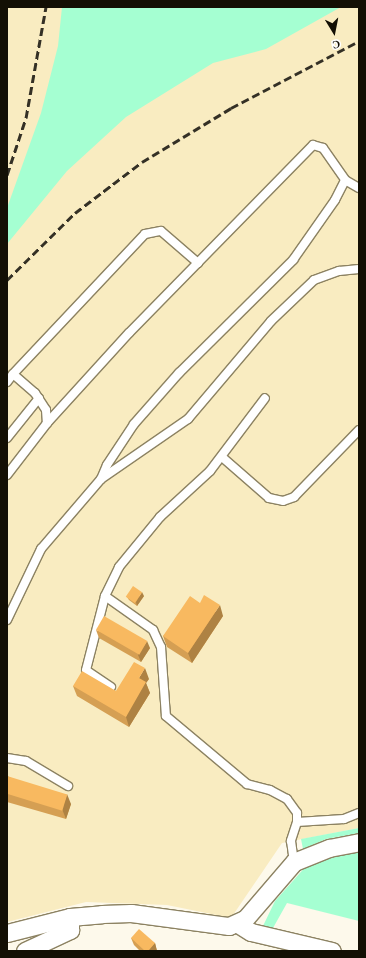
<!DOCTYPE html>
<meta charset="utf-8">
<style>
body{margin:0}
#map{position:relative;width:366px;height:958px;overflow:hidden;background:#fdf9eb;font-family:Spectral,serif}
div>[style]{position:absolute}
.built>*{inset:0;background:#f9ecc1}
.green>*{inset:0;background:#a5ffd2}
.roads{filter:drop-shadow(1px 0 #8c8262) drop-shadow(-1px 0 #8c8262) drop-shadow(0 1px #8c8262) drop-shadow(0 -1px #8c8262)}
.lane>*{height:8px;margin:-4px;padding:0 4px;transform-origin:4px;border-radius:4px;background:#fff}
.street>*{height:17px;margin:-8.5px;padding:0 8.5px;transform-origin:8.5px;border-radius:8.5px;background:#fff}
.rail>*{height:3px;margin-top:-1.5px;transform-origin:0;background:repeating-linear-gradient(90deg,#343025 0 8px,transparent 0 12px)}
.wall>*{inset:0;background:#d59f53}
.shaded-wall>*{inset:0;background:#ae8243}
.building>*{inset:0;background:#f8b960;transform-origin:0 0}
span{translate:-50% -50%;white-space:nowrap;text-align:center;line-height:1.15;-webkit-text-stroke:3px #fff;paint-order:stroke}
.frame{position:absolute;inset:0;border:8px solid #130f04;pointer-events:none}
.north{position:absolute;left:314px;top:12px;width:40px;height:40px;-webkit-text-stroke:3px #fff;paint-order:stroke;rotate:170deg;font-size:11px;font-weight:700;line-height:16px;text-align:center;color:#130f04}
.north::after{content:'';display:block;margin:auto;width:14px;height:18px;background:#130f04;clip-path:polygon(50% 0,100% 100%,50% 72%,0 100%)}
</style>
<div id="map">
<div class="built">
<i style="clip-path:polygon(7px 7px,359px 7px,359px 828px,282px 843px,231px 918px,167px 905px,86px 902px,7px 922px)"></i>
</div>
<div class="green">
<i style="clip-path:polygon(62px 7px,341px 7px,266px 49px,213px 63px,126px 117px,67px 171px,7px 244px,7px 208px,41px 113px,58px 46px)"></i>
<i style="clip-path:polygon(359px 828px,359px 833px,326px 839px,303px 849px,301px 839px)"></i>
<i style="clip-path:polygon(359px 851px,359px 921px,287px 903px,273px 928px,263px 926px,275px 901px,308px 864px)"></i>
</div>
<div class="roads">
<div class="lane">
<i style="left:13px;top:374px;width:192px;rotate:-46.7deg"></i>
<i style="left:145px;top:234px;width:16px;rotate:-11deg"></i>
<i style="left:161px;top:231px;width:49px;rotate:40.9deg"></i>
<i style="left:7px;top:382px;width:10px;rotate:-53deg"></i>
<i style="left:13px;top:374px;width:29px;rotate:41deg"></i>
<i style="left:35px;top:393px;width:20px;rotate:57deg"></i>
<i style="left:46px;top:410px;width:13px;rotate:86deg"></i>
<i style="left:7px;top:438px;width:51px;rotate:-51.3deg"></i>
<i style="left:222px;top:457px;width:62px;rotate:41.1deg"></i>
<i style="left:269px;top:498px;width:14px;rotate:12deg"></i>
<i style="left:283px;top:501px;width:12px;rotate:-20deg"></i>
<i style="left:294px;top:497px;width:93px;rotate:-45.9deg"></i>
<i style="left:7px;top:475px;width:66px;rotate:-52.4deg"></i>
<i style="left:47px;top:423px;width:122px;rotate:-47.7deg"></i>
<i style="left:129px;top:333px;width:263px;rotate:-45.6deg"></i>
<i style="left:313px;top:145px;width:10px;rotate:17deg"></i>
<i style="left:323px;top:148px;width:39px;rotate:55deg"></i>
<i style="left:345px;top:180px;width:16px;rotate:30deg"></i>
<i style="left:101px;top:479px;width:15px;rotate:-67deg"></i>
<i style="left:107px;top:465px;width:49px;rotate:-56.6deg"></i>
<i style="left:134px;top:424px;width:68px;rotate:-48.6deg"></i>
<i style="left:179px;top:373px;width:161px;rotate:-44.7deg"></i>
<i style="left:293px;top:260px;width:73px;rotate:-55deg"></i>
<i style="left:335px;top:200px;width:22px;rotate:-63deg"></i>
<i style="left:105px;top:596px;width:59px;rotate:35.3deg"></i>
<i style="left:153px;top:630px;width:19px;rotate:65deg"></i>
<i style="left:161px;top:647px;width:69px;rotate:85.9deg"></i>
<i style="left:166px;top:716px;width:106px;rotate:40deg"></i>
<i style="left:247px;top:784px;width:24px;rotate:15deg"></i>
<i style="left:270px;top:790px;width:19px;rotate:28deg"></i>
<i style="left:287px;top:799px;width:17px;rotate:54deg"></i>
<i style="left:297px;top:813px;width:9px;rotate:90deg"></i>
<i style="left:297px;top:822px;width:20px;rotate:108deg"></i>
<i style="left:291px;top:841px;width:21px;rotate:82deg"></i>
<i style="left:7px;top:620px;width:79px;rotate:-64.4deg"></i>
<i style="left:41px;top:549px;width:92px;rotate:-49.4deg"></i>
<i style="left:101px;top:479px;width:106px;rotate:-34.6deg"></i>
<i style="left:188px;top:419px;width:128px;rotate:-49.7deg"></i>
<i style="left:271px;top:321px;width:59px;rotate:-43.6deg"></i>
<i style="left:314px;top:280px;width:27px;rotate:-20deg"></i>
<i style="left:339px;top:271px;width:20px;rotate:-6deg"></i>
<i style="left:111px;top:687px;width:30px;rotate:-146deg"></i>
<i style="left:86px;top:670px;width:76px;rotate:-75.6deg"></i>
<i style="left:105px;top:596px;width:32px;rotate:-64deg"></i>
<i style="left:119px;top:567px;width:65px;rotate:-50.6deg"></i>
<i style="left:160px;top:517px;width:68px;rotate:-42.6deg"></i>
<i style="left:210px;top:471px;width:91px;rotate:-53deg"></i>
<i style="left:7px;top:758px;width:19px;rotate:9deg"></i>
<i style="left:26px;top:761px;width:49px;rotate:30.8deg"></i>
<i style="left:297px;top:822px;width:47px;rotate:-3.7deg"></i>
<i style="left:344px;top:819px;width:16px;rotate:-22deg"></i>
</div>
<div class="street">
<i style="left:238px;top:924px;width:15px;rotate:32deg"></i>
<i style="left:251px;top:932px;width:83px;rotate:13.2deg"></i>
<i style="left:7px;top:933px;width:65px;rotate:-14.3deg"></i>
<i style="left:70px;top:917px;width:32px;rotate:-5deg"></i>
<i style="left:102px;top:914px;width:29px;rotate:-2deg"></i>
<i style="left:131px;top:913px;width:99px;rotate:7.6deg"></i>
<i style="left:229px;top:926px;width:17px;rotate:-24deg"></i>
<i style="left:245px;top:919px;width:75px;rotate:-49.3deg"></i>
<i style="left:294px;top:862px;width:38px;rotate:-22deg"></i>
<i style="left:329px;top:848px;width:31px;rotate:-11deg"></i>
<i style="left:25px;top:951px;width:50px;rotate:-25deg"></i>
<i style="left:70px;top:930px;width:13px;rotate:-90deg"></i>
</div>
</div>
<div class="rail">
<i style="left:7px;top:175px;width:60px;rotate:-71.6deg"></i>
<i style="left:26px;top:118px;width:113px;rotate:-79.8deg"></i>
<i style="left:7px;top:280px;width:95px;rotate:-44.6deg"></i>
<i style="left:75px;top:213px;width:84px;rotate:-37.3deg"></i>
<i style="left:142px;top:162px;width:104px;rotate:-31.2deg"></i>
<i style="left:231px;top:108px;width:144px;rotate:-27.6deg"></i>
</div>
<div class="wall">
<i style="clip-path:polygon(144px 596px,137px 606px,129px 600px,127px 597px)"></i>
<i style="clip-path:polygon(200px 603px,223px 616px,192px 663px,167px 647px,163px 636px)"></i>
<i style="clip-path:polygon(96px 630px,150px 648px,141px 662px,99px 638px)"></i>
<i style="clip-path:polygon(149px 679px,146px 683px,150px 693px,129px 727px,77px 696px,73px 686px,116px 691px)"></i>
<i style="clip-path:polygon(7px 776px,71px 804px,66px 819px,7px 802px)"></i>
<i style="clip-path:polygon(131px 938px,155px 943px,157px 951px,140px 951px,134px 945px)"></i>
</div>
<div class="shaded-wall">
<i style="clip-path:polygon(142px 592px,144px 596px,137px 606px,136px 602px)"></i>
<i style="clip-path:polygon(220px 605px,223px 616px,192px 663px,188px 653px)"></i>
<i style="clip-path:polygon(147px 641px,150px 648px,141px 662px,138px 655px)"></i>
<i style="clip-path:polygon(145px 668px,149px 679px,146px 683px,150px 693px,129px 727px,126px 717px,139px 678px)"></i>
<i style="clip-path:polygon(67px 794px,71px 804px,66px 819px,62px 809px)"></i>
<i style="clip-path:polygon(155px 943px,157px 951px,148px 951px)"></i>
</div>
<div class="building">
<i style="left:133px;top:586px;width:11px;height:13px;rotate:34deg"></i>
<i style="clip-path:polygon(204px 595px,220px 605px,188px 653px,163px 636px,190px 596px,200px 603px)"></i>
<i style="left:104px;top:616px;width:50px;height:16px;rotate:30deg"></i>
<i style="clip-path:polygon(134px 662px,145px 668px,139px 678px,146px 682px,126px 717px,73px 686px,82px 671px,116px 691px)"></i>
<i style="left:7px;top:776px;width:63px;height:17px;rotate:17deg"></i>
<i style="clip-path:polygon(139px 929px,155px 943px,148px 951px,145px 951px,131px 938px)"></i>
</div>
<div class="frame"></div>
<div class="north">С</div>
</div>
